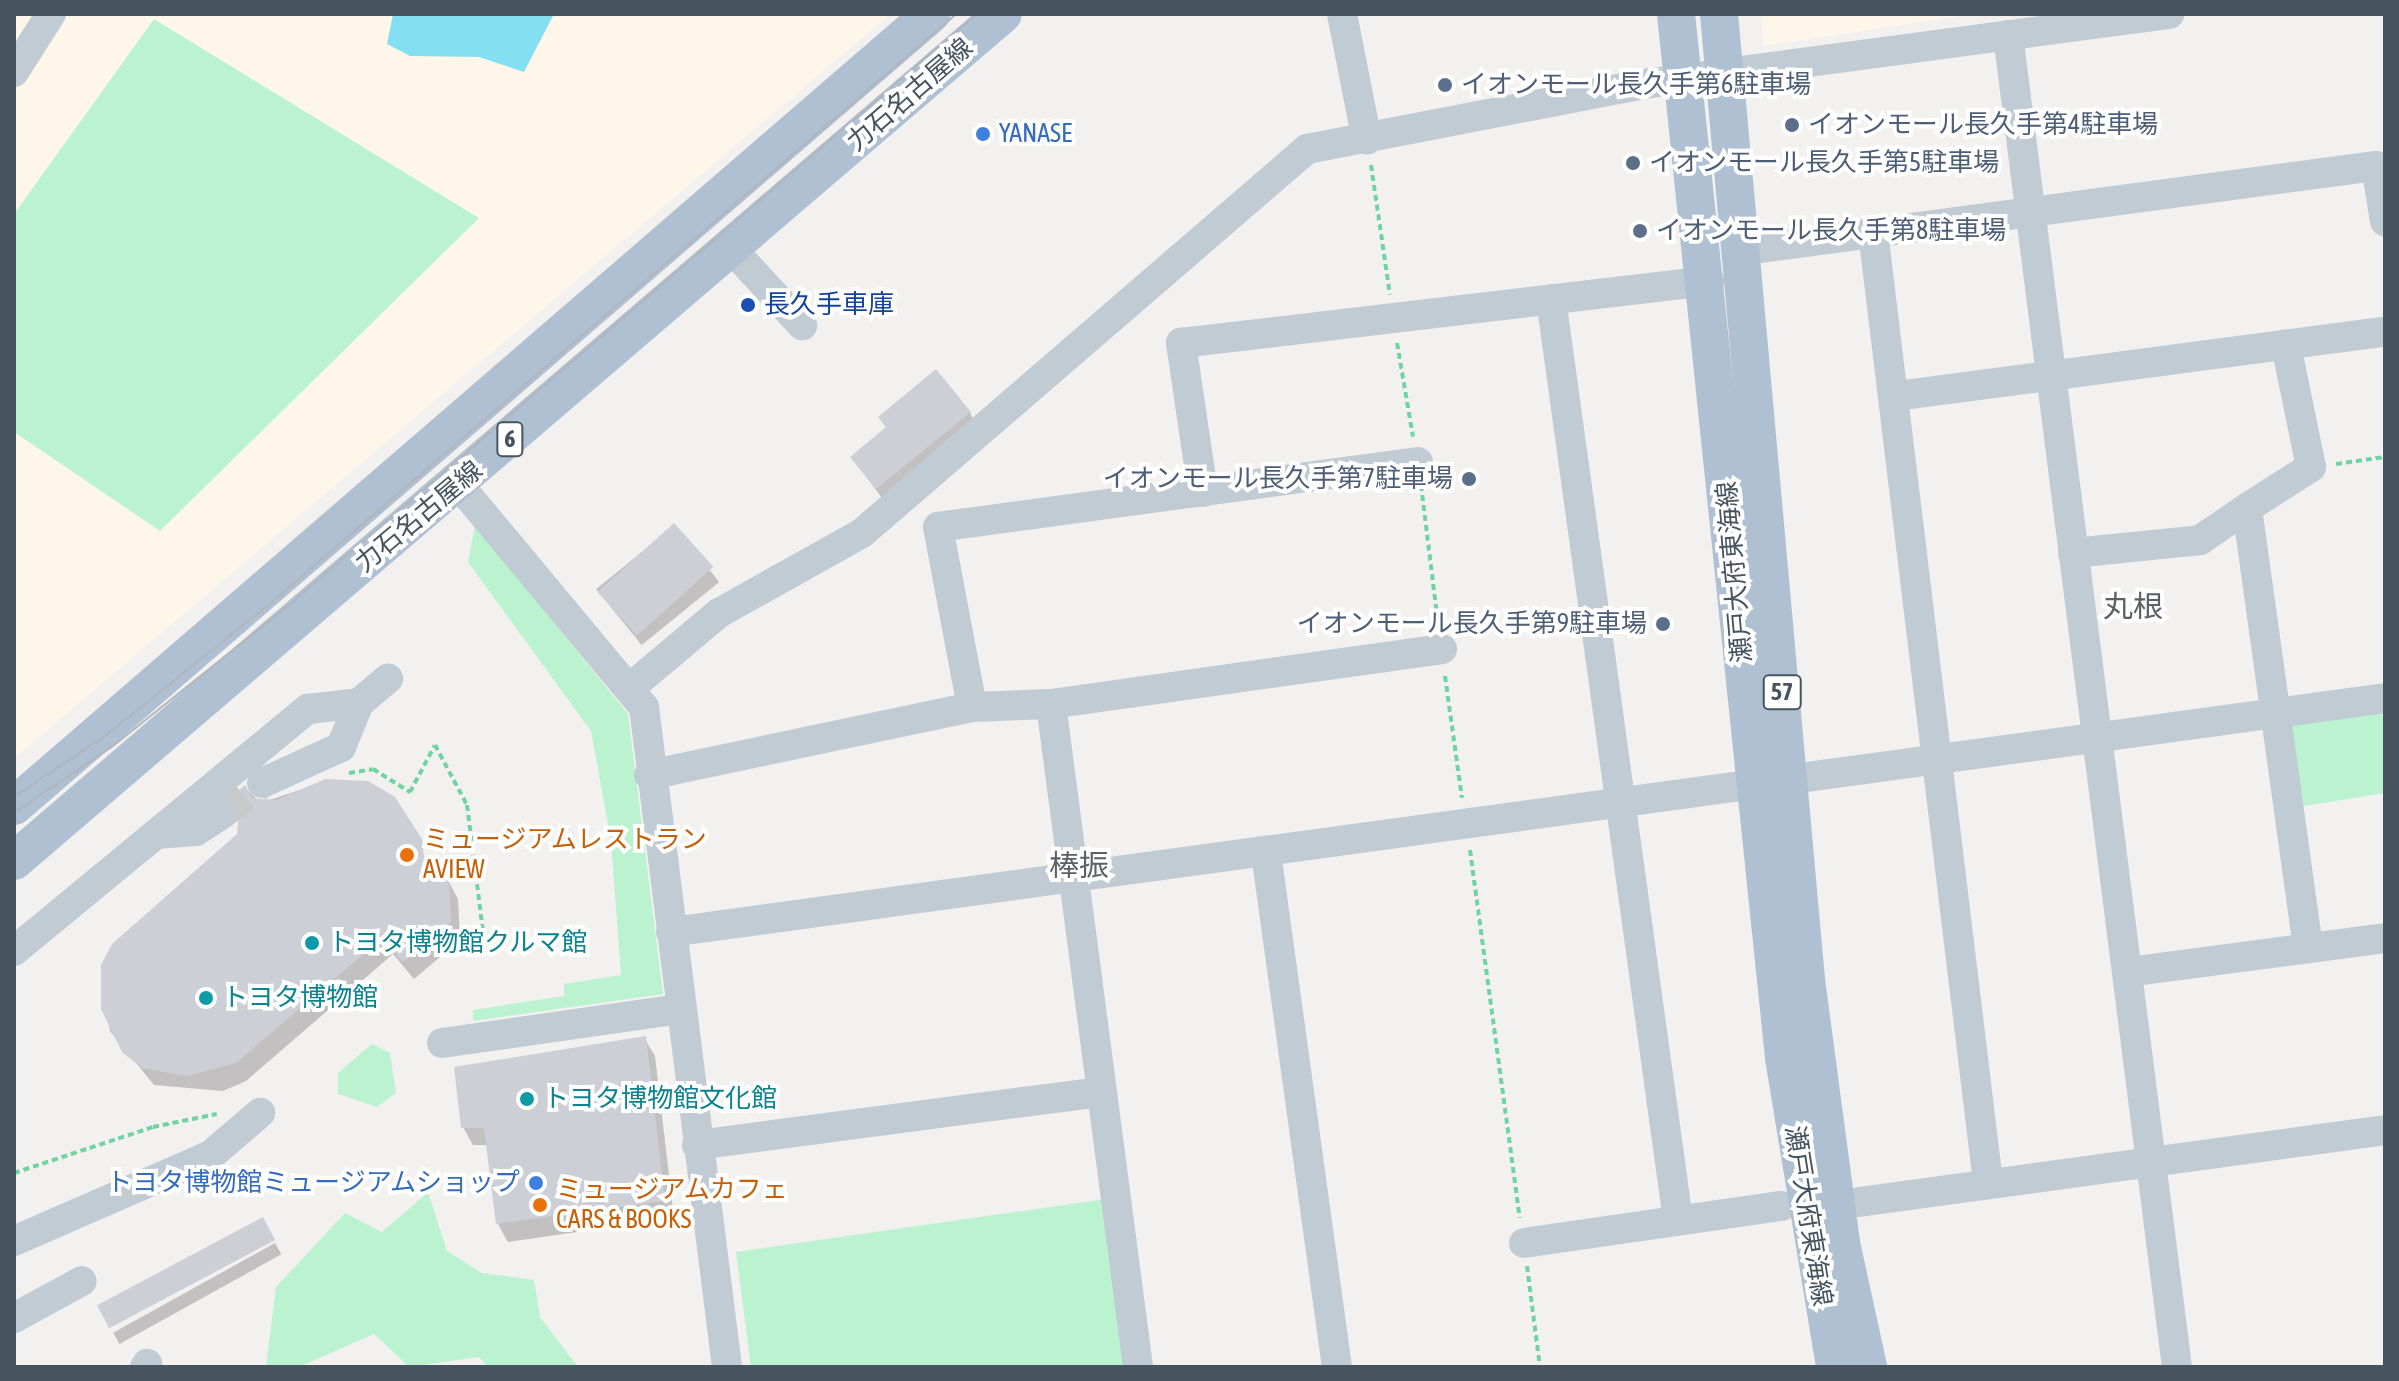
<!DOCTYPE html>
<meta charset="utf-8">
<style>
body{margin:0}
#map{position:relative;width:2399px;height:1381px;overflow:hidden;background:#f3f0f0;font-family:"Asap Condensed","Noto Sans JP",sans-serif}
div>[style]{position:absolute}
.commercial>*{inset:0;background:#fef7e9}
.green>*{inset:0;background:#bbf3d0}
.water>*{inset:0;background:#85dff3}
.shadow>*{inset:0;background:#0003;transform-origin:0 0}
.building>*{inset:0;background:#cccfd5;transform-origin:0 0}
.minor-tunnel>*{height:30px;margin-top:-15px;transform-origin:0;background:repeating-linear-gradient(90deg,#c8c9cc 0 30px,transparent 0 45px)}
.path>*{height:4px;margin-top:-2px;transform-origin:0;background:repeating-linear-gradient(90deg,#70d4a1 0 6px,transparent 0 10px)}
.minor>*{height:30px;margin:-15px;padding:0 15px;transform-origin:15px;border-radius:15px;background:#c0cbd3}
.major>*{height:38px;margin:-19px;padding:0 19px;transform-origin:19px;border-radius:19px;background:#aec0d1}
.tram>*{height:2px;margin:-1px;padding:0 1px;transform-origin:1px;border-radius:1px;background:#b2b5bb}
.dots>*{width:22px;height:22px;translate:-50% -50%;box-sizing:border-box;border:4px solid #fff;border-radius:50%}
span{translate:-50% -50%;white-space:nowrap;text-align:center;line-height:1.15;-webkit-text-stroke:8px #fff;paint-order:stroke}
.shield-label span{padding:2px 6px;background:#fff;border:2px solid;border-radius:6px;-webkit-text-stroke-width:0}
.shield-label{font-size:24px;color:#46545f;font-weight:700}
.service-label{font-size:26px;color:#4e5e75}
.left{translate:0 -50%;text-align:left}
.right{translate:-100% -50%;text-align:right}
.street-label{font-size:26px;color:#46545f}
.shop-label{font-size:26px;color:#366cbe}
.transit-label{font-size:26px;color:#164399}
.food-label{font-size:26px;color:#c56008}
.culture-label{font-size:26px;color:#0d838f}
.quarter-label{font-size:30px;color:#5c6066}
.frame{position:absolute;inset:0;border:16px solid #46545f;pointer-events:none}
</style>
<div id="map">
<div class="commercial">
<i style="clip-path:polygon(14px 14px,890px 14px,14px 758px)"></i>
<i style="clip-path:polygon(1761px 14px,1972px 14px,1764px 46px)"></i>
</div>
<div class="green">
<i style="clip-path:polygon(154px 19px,479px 218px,160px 531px,14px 432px,14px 214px)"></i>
<i style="clip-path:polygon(475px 525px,628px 714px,663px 994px,473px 1021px,473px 1010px,564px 996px,564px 984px,621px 975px,611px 841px,591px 731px,468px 562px)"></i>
<i style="clip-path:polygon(2385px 707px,2385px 793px,2298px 807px,2287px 720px)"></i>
<i style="clip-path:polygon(372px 1044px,390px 1053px,396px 1093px,377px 1107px,338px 1094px,338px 1073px)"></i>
<i style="clip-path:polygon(428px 1192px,447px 1251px,482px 1273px,534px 1280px,540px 1317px,578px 1367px,488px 1367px,479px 1357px,409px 1367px,374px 1334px,299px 1367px,266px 1367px,276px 1287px,345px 1213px,382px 1232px)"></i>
<i style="clip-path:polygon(1106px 1199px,1129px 1367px,751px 1367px,736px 1252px)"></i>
</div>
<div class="water">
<i style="clip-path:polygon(393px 14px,554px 14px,524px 72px,479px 57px,410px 56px,387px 44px)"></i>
</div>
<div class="shadow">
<i style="clip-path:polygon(970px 413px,977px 426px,885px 502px,852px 458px,887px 429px,880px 418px)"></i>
<i style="left:674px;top:526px;width:72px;height:100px;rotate:51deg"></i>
<i style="clip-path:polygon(326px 781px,416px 832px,429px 871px,448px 880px,458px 899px,460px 940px,414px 979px,393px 954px,246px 1081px,223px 1091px,154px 1085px,110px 1031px,101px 986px,114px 945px,239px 835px,241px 817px,230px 799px,244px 787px,261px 803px)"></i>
<i style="clip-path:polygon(644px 1038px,655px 1056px,674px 1218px,508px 1242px,498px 1224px,488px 1145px,473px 1145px,463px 1127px)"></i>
<i style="left:275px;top:1243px;width:13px;height:185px;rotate:61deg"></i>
</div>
<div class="building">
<i style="clip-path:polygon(936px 369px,971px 412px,876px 489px,850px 457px,886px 427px,878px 417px)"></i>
<i style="left:674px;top:523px;width:59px;height:103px;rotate:48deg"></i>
<i style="clip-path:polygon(325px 779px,368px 781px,395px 797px,422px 839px,425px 867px,449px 879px,451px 922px,403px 962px,382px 938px,236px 1063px,187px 1076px,142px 1068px,122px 1052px,101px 1009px,101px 965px,112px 944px,237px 834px,239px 813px,228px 799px,245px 785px,252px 798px,277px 800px)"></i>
<i style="clip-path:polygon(646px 1036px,665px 1201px,496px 1224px,484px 1128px,461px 1128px,454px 1067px)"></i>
<i style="left:263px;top:1217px;width:26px;height:188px;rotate:62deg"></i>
</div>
<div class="minor-tunnel">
<i style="left:221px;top:815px;width:52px;rotate:-38deg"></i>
</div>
<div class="path">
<i style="left:1371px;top:165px;width:131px;rotate:81.7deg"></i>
<i style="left:1397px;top:343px;width:95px;rotate:80.3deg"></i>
<i style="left:2336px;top:464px;width:49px;rotate:-8.1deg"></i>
<i style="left:1421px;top:485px;width:139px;rotate:83deg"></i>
<i style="left:1445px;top:676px;width:123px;rotate:82.1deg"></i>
<i style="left:349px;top:773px;width:24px;rotate:-9deg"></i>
<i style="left:373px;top:769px;width:44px;rotate:31.9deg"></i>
<i style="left:410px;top:792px;width:53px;rotate:-62deg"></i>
<i style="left:435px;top:745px;width:68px;rotate:61.9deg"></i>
<i style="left:467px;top:805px;width:143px;rotate:82.8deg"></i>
<i style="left:1470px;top:850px;width:371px;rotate:82.3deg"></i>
<i style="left:14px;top:1173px;width:146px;rotate:-18.3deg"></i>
<i style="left:153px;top:1127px;width:65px;rotate:-11.5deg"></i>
<i style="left:1527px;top:1266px;width:102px;rotate:82.7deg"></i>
</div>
<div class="minor">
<i style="left:1342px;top:14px;width:128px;rotate:78.8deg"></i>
<i style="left:2008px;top:35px;width:1343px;rotate:82.77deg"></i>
<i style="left:14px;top:72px;width:69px;rotate:-57.5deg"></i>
<i style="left:1873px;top:232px;width:957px;rotate:83.1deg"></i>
<i style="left:729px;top:246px;width:108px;rotate:47.3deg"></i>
<i style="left:1738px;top:251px;width:644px;rotate:-7.59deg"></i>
<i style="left:2376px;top:166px;width:56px;rotate:80.7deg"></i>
<i style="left:1551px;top:299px;width:930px;rotate:82.15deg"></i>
<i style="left:1896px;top:396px;width:493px;rotate:-7.5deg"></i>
<i style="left:1418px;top:462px;width:484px;rotate:172.3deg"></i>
<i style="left:938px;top:527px;width:183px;rotate:79.3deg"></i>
<i style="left:972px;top:707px;width:79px;rotate:-2.2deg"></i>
<i style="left:1051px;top:704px;width:395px;rotate:-8deg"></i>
<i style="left:458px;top:484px;width:290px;rotate:50.2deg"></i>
<i style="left:644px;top:707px;width:665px;rotate:82.83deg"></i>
<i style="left:1203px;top:492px;width:151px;rotate:-98.4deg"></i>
<i style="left:1181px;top:343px;width:532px;rotate:-6.7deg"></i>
<i style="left:2247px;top:508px;width:76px;rotate:-32.6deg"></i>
<i style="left:2311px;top:467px;width:125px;rotate:-101.6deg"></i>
<i style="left:2073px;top:553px;width:128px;rotate:-5.8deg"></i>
<i style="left:2200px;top:540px;width:57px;rotate:-34.2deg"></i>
<i style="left:2247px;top:508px;width:443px;rotate:82.1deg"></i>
<i style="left:631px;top:687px;width:115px;rotate:-40.1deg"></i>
<i style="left:719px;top:613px;width:164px;rotate:-29.2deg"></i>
<i style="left:862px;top:533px;width:588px;rotate:-40.79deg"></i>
<i style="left:1307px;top:149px;width:350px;rotate:-10.9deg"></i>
<i style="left:1651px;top:83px;width:523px;rotate:-7.59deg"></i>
<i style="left:1051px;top:704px;width:669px;rotate:82.52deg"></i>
<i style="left:649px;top:775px;width:330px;rotate:-11.9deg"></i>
<i style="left:262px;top:783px;width:87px;rotate:-24.5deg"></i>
<i style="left:341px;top:747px;width:48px;rotate:-67.8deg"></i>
<i style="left:156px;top:834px;width:40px;rotate:-4.3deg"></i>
<i style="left:196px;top:831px;width:30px;rotate:-33deg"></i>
<i style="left:1266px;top:853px;width:519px;rotate:82.14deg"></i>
<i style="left:671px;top:932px;width:1730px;rotate:-7.77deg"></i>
<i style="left:14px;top:951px;width:381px;rotate:-39.5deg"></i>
<i style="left:308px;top:709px;width:51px;rotate:-6.7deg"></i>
<i style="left:359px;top:703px;width:38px;rotate:-40deg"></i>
<i style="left:2128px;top:972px;width:259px;rotate:-7.5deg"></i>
<i style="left:442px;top:1043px;width:240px;rotate:-8.1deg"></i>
<i style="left:697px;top:1145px;width:406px;rotate:-7.5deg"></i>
<i style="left:1859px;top:1202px;width:531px;rotate:-7.79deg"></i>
<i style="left:14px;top:1241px;width:215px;rotate:-23.6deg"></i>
<i style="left:211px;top:1155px;width:65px;rotate:-40.6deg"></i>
<i style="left:1524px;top:1243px;width:260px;rotate:-8.2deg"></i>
<i style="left:14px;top:1318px;width:77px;rotate:-28.6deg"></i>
<i style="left:145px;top:1367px;width:4px;rotate:-56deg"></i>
</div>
<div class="major">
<i style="left:1676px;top:14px;width:1050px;rotate:84.09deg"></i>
<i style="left:1784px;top:1058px;width:313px;rotate:80.6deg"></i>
<i style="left:1719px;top:14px;width:970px;rotate:84.85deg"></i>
<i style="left:1806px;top:980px;width:265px;rotate:82.4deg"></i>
<i style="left:1841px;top:1243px;width:127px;rotate:77.7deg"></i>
<i style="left:14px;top:806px;width:1212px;rotate:-40.82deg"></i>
<i style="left:14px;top:861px;width:1302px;rotate:-40.58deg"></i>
</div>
<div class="tram">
<i style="left:14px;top:797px;width:110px;rotate:-33.8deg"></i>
<i style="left:105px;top:736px;width:223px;rotate:-38.8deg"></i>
<i style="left:279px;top:596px;width:893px;rotate:-40.68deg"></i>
<i style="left:14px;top:813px;width:120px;rotate:-34.1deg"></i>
<i style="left:113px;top:746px;width:224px;rotate:-38.7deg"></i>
<i style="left:288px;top:606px;width:908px;rotate:-40.67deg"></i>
</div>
<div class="dots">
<i style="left:1445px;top:85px;background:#5c6f8a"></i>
<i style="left:1792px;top:125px;background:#5c6f8a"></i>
<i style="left:983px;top:134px;background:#3f7fe0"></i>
<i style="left:1633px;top:163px;background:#5c6f8a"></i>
<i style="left:1640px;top:231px;background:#5c6f8a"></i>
<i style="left:748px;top:305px;background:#1a4fb4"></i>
<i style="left:1469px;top:479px;background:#5c6f8a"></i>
<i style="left:1663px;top:624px;background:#5c6f8a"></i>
<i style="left:407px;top:855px;background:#e8710a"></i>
<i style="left:312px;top:943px;background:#0f9aa8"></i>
<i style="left:206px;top:998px;background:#0f9aa8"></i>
<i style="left:527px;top:1099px;background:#0f9aa8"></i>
<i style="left:536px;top:1183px;background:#3f7fe0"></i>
<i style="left:540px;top:1205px;background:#e8710a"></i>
</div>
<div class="shield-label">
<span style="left:510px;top:439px">6</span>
<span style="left:1782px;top:692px">57</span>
</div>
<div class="service-label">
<span class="left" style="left:1461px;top:85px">イオンモール長久手第6駐車場</span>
<span class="left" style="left:1808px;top:125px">イオンモール長久手第4駐車場</span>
<span class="left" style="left:1649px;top:163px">イオンモール長久手第5駐車場</span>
<span class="left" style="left:1656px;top:231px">イオンモール長久手第8駐車場</span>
<span class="right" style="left:1453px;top:479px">イオンモール長久手第7駐車場</span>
<span class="right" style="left:1647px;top:624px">イオンモール長久手第9駐車場</span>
</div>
<div class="street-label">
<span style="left:910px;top:95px;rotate:-41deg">力石名古屋線</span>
<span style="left:419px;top:517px;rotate:-40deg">力石名古屋線</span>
<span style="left:1735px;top:572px;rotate:-95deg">瀬戸大府東海線</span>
<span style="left:1808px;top:1216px;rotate:81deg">瀬戸大府東海線</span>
</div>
<div class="shop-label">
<span class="left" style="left:999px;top:134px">YANASE</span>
<span class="right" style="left:520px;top:1183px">トヨタ博物館ミュージアムショップ</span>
</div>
<div class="transit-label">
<span class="left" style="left:764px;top:305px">長久手車庫</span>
</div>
<div class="food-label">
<span class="left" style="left:423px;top:855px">ミュージアムレストラン<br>AVIEW</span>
<span class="left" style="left:556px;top:1205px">ミュージアムカフェ<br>CARS &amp; BOOKS</span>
</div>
<div class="culture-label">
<span class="left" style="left:328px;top:943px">トヨタ博物館クルマ館</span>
<span class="left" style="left:222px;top:998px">トヨタ博物館</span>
<span class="left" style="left:543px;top:1099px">トヨタ博物館文化館</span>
</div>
<div class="quarter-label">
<span style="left:2133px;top:606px">丸根</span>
<span style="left:1079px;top:865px">棒振</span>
</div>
<div class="frame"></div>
</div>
